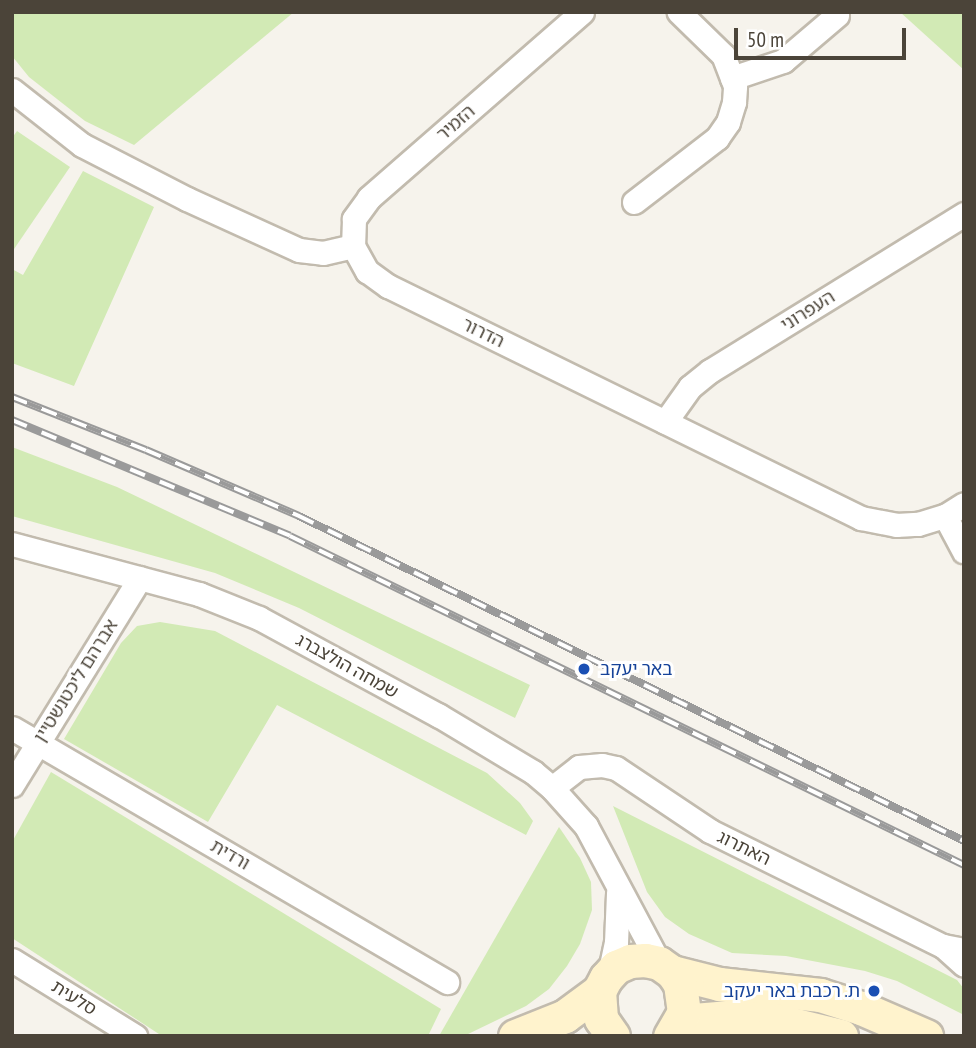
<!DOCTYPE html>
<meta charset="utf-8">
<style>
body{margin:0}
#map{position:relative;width:976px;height:1048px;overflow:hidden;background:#f6f3ec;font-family:"PT Sans Narrow","Noto Sans Hebrew",sans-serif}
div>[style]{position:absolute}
.green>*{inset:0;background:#d2eab5}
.roads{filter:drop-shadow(2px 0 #c2bbae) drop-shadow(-2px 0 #c2bbae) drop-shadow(0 2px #c2bbae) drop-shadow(0 -2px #c2bbae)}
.street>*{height:23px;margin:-11.5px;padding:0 11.5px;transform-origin:11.5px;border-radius:11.5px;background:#fff}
.secondary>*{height:33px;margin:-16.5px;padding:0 16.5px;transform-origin:16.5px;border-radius:16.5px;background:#fff3cd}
.rail>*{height:8px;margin-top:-4px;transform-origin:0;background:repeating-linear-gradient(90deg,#fff 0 16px,#9a9a9a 0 32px);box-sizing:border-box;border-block:2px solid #9a9a9a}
.dots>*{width:19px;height:19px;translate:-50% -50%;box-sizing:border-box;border:4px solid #fff;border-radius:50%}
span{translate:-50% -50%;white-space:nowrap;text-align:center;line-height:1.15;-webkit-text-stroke:6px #fff;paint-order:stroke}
.street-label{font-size:18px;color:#4b4439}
.transit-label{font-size:18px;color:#164399}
.left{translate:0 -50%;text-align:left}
.right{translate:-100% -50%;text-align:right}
.frame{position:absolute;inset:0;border:14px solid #4b4439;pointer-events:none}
.scale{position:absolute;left:734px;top:28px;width:172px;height:32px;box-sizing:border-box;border:4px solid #4b4439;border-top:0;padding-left:9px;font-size:21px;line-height:24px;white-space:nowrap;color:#4b4439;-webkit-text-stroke:5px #fff;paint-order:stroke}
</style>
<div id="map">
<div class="green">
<i style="clip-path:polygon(15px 12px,294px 12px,134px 145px,85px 121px,29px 77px,12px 56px,12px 15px)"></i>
<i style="clip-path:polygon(900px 12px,964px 12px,964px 70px)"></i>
<i style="clip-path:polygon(17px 131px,70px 167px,12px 252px,12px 138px)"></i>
<i style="clip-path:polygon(83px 171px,154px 207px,74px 386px,12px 363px,12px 269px,23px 275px)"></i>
<i style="clip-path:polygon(12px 447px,117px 487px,530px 685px,515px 718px,299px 608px,215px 573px,12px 516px)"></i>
<i style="clip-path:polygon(160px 622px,215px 631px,487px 773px,520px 803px,533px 821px,526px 835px,277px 705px,208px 822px,64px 739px,121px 643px,137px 626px)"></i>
<i style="clip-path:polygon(51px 772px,441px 1009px,428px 1036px,162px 1036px,12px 938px,12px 842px)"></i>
<i style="clip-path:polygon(613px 806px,957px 980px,964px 989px,964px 1015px,897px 981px,865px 971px,786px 956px,732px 953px,689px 934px,665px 917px,647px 892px)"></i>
<i style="clip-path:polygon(559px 827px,580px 858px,591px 882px,592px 910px,580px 944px,567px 966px,549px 989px,526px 1006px,464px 1036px,439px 1036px)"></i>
</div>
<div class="roads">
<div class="street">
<i style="left:582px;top:12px;width:283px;rotate:138.9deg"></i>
<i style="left:369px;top:198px;width:26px;rotate:126deg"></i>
<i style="left:354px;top:219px;width:27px;rotate:92deg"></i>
<i style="left:353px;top:246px;width:29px;rotate:61deg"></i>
<i style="left:367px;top:271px;width:26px;rotate:36deg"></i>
<i style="left:388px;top:286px;width:527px;rotate:26.13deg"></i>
<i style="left:861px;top:518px;width:36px;rotate:11deg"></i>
<i style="left:896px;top:525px;width:22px;rotate:-3deg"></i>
<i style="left:918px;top:524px;width:28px;rotate:-17deg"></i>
<i style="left:945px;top:516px;width:22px;rotate:-32deg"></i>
<i style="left:732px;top:78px;width:54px;rotate:-18.4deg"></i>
<i style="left:783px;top:61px;width:71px;rotate:-40.4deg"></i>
<i style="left:12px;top:90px;width:89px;rotate:38.2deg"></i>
<i style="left:82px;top:145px;width:118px;rotate:27.2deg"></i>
<i style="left:187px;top:199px;width:123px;rotate:24.5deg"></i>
<i style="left:299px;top:250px;width:24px;rotate:7deg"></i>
<i style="left:323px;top:253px;width:31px;rotate:-13deg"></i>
<i style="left:634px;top:202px;width:105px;rotate:-37.6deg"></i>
<i style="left:717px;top:138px;width:19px;rotate:-55deg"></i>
<i style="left:728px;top:122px;width:21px;rotate:-73deg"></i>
<i style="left:734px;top:102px;width:16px;rotate:-86deg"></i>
<i style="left:735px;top:86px;width:33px;rotate:-111deg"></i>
<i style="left:723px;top:55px;width:62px;rotate:-135.7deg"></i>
<i style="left:665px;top:422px;width:43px;rotate:-54.5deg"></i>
<i style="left:690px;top:387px;width:26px;rotate:-39deg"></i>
<i style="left:710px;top:371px;width:299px;rotate:-31.7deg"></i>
<i style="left:945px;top:516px;width:40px;rotate:62deg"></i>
<i style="left:12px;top:544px;width:194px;rotate:15deg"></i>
<i style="left:199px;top:594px;width:65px;rotate:21.8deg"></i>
<i style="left:259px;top:618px;width:204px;rotate:28.5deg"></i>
<i style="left:438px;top:715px;width:111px;rotate:31deg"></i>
<i style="left:533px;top:772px;width:25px;rotate:40deg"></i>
<i style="left:552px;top:788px;width:51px;rotate:48.2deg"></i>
<i style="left:586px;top:826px;width:155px;rotate:61.9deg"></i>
<i style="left:12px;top:728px;width:504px;rotate:30.28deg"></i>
<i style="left:12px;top:785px;width:243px;rotate:-58.3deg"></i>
<i style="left:552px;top:788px;width:34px;rotate:-38deg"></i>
<i style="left:579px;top:767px;width:23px;rotate:-5deg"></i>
<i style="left:602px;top:765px;width:14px;rotate:12deg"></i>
<i style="left:616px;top:768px;width:113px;rotate:33.8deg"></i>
<i style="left:710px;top:831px;width:260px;rotate:26.3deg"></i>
<i style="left:964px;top:950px;width:21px;rotate:-169deg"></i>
<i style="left:943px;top:946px;width:28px;rotate:42deg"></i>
<i style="left:12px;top:960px;width:145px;rotate:31.7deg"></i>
<i style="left:609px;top:975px;width:33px;rotate:-78deg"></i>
<i style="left:616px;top:943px;width:50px;rotate:-87.7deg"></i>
</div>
<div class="secondary">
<i style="left:672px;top:972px;width:49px;rotate:14.3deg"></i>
<i style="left:719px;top:984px;width:102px;rotate:6.2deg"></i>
<i style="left:820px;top:995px;width:43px;rotate:17.6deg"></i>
<i style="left:861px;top:1008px;width:71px;rotate:23.3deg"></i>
<i style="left:681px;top:1021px;width:49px;rotate:-4.7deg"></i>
<i style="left:730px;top:1017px;width:45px;rotate:3.8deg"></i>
<i style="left:775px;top:1020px;width:68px;rotate:13.6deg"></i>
<i style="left:515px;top:1036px;width:54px;rotate:-21.8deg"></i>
<i style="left:565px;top:1016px;width:42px;rotate:-36.3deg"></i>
<i style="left:613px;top:1036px;width:21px;rotate:-125deg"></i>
<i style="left:601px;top:1019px;width:28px;rotate:-94deg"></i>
<i style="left:599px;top:991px;width:15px;rotate:-62deg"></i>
<i style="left:606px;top:978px;width:15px;rotate:-48deg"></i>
<i style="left:616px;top:967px;width:15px;rotate:-23deg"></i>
<i style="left:630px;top:961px;width:15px;rotate:-4deg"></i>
<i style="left:645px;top:960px;width:14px;rotate:12deg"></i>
<i style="left:659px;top:963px;width:16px;rotate:35deg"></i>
<i style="left:672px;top:972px;width:14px;rotate:56deg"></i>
<i style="left:680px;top:984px;width:28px;rotate:82deg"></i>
<i style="left:684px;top:1012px;width:28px;rotate:120deg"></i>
</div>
</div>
<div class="rail">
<i style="left:12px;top:397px;width:144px;rotate:21.6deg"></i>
<i style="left:146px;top:450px;width:167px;rotate:23.3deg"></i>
<i style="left:299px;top:516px;width:740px;rotate:26.05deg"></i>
<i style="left:12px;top:420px;width:301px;rotate:22.6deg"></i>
<i style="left:290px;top:536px;width:750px;rotate:26.02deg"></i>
</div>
<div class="dots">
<i style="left:584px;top:669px;background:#1a4fb4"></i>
<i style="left:874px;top:991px;background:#1a4fb4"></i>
</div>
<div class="street-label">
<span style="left:456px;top:123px;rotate:-41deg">הזמיר</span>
<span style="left:808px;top:311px;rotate:-32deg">העפרוני</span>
<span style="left:483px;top:333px;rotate:26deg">הדרור</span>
<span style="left:347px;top:666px;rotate:29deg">שמחה הולצברג</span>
<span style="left:76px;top:681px;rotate:-58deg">אברהם ליכטנשטיין</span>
<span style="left:744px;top:848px;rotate:26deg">האתרוג</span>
<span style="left:230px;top:855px;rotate:30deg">ורדית</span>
<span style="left:74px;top:998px;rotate:32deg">סלעית</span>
</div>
<div class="transit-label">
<span class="left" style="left:600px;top:669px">באר יעקב</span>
<span class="right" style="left:860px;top:991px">ת. רכבת באר יעקב</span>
</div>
<div class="frame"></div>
<div class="scale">50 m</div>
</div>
